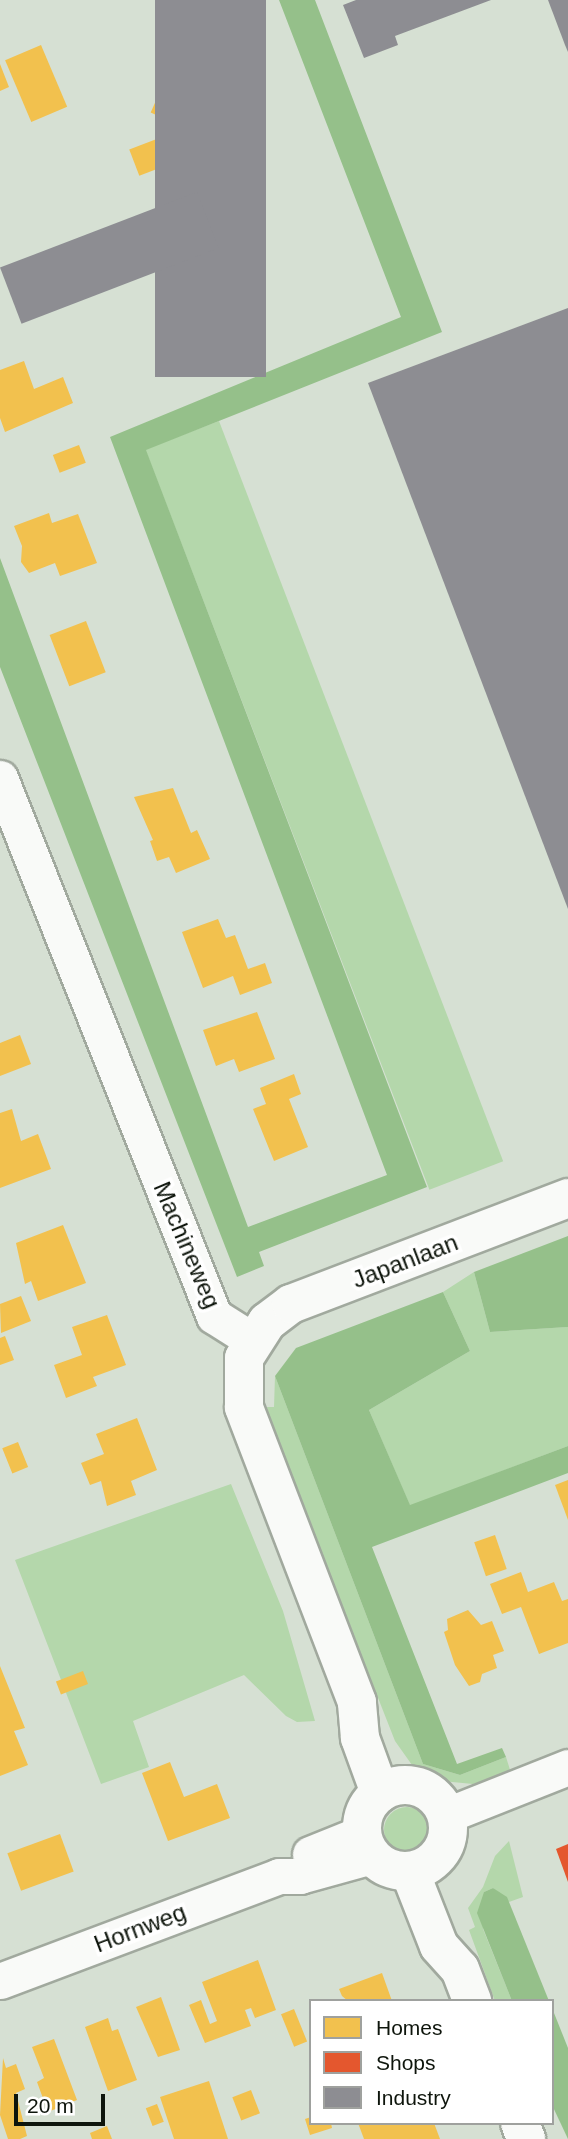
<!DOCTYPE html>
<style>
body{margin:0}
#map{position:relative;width:568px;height:2139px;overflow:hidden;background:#d6e0d3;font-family:Helvetica,sans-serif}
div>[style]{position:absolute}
.green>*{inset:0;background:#b4d7ab;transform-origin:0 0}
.round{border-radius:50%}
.water>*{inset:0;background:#95c08a}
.homes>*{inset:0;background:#f2c14e;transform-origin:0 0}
.shops>*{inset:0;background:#e4572e}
.industry>*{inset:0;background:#8d8d92;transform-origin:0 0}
.roads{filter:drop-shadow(2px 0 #a1a99e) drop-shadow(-2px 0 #a1a99e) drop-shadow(0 2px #a1a99e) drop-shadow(0 -2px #a1a99e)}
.street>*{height:35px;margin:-17.5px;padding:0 17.5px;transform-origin:17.5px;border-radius:17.5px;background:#f9faf8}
.secondary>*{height:38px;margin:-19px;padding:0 19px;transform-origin:19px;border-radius:19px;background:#f9faf8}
.secondary>.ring{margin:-19px;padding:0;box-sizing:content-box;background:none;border:38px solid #f9faf8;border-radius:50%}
span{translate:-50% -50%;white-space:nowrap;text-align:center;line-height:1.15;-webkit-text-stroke:7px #fff;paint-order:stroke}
.street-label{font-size:24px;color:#0e150c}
.legend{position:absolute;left:309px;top:1999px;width:245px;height:126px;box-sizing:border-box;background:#fff;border:2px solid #9fa19e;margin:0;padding:9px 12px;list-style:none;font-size:21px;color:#0e150c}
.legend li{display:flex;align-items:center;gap:14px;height:35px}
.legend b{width:35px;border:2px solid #9fa19e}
.scale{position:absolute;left:14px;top:2094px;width:91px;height:32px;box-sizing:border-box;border:4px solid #0e150c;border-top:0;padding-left:9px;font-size:21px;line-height:24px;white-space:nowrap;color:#0e150c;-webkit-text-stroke:5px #fff;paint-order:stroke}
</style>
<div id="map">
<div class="green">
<i style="left:219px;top:421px;width:793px;height:79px;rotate:69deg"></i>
<i style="clip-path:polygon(474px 1272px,490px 1332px,568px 1327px,568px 1446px,410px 1506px,369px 1410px,470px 1351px,443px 1292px)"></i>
<i style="clip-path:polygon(275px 1376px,423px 1764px,460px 1775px,506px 1757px,511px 1773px,473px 1784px,442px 1781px,412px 1765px,395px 1741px,268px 1418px,267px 1407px,274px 1407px)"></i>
<i style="clip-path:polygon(231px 1484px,283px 1611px,315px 1721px,297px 1722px,286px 1716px,244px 1675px,133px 1721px,149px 1767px,101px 1784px,15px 1560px)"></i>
<i class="round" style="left:384px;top:1807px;width:46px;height:46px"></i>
<i style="clip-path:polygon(509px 1841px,523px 1897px,509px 1902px,493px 1888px,484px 1892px,483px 1929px,512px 2001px,495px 2001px,469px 1930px,475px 1927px,468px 1908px,483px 1887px,495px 1856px)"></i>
</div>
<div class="water">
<i style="clip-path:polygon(279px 0,315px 0,442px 332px,146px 450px,427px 1187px,259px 1252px,264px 1266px,237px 1277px,0 667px,0 558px,248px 1227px,387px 1175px,110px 437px,401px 317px)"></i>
<i style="clip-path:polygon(568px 1236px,568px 1327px,490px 1332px,474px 1272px)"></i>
<i style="clip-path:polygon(443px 1292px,470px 1351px,369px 1410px,410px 1505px,568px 1446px,568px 1473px,372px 1547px,457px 1764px,502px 1748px,506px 1757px,460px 1775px,423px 1764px,275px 1376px,296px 1348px)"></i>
<i style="clip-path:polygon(493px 1888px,507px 1897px,549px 2001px,512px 2001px,477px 1913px,484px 1892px)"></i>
<i style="clip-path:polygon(552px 2008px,568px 2048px,568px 2139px,552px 2105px)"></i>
</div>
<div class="homes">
<i style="left:41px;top:45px;width:67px;height:39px;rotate:67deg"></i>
<i style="clip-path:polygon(0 64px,9px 87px,0 91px)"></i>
<i style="left:158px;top:96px;width:22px;height:18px;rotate:24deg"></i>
<i style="left:175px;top:132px;width:28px;height:49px;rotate:69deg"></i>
<i style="clip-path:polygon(24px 361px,34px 389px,63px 377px,73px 403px,5px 432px,0 418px,0 370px)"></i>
<i style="left:79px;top:445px;width:19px;height:28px;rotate:69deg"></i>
<i style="clip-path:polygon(49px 513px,52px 523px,78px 514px,97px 563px,60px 576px,55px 563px,29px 573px,21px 562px,22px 546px,14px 526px)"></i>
<i style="left:86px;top:621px;width:55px;height:39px;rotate:69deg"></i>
<i style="clip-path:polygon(173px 788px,191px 833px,197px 830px,210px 859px,176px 873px,169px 857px,157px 861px,150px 841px,153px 840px,134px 797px)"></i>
<i style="clip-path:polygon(218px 919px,226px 938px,235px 935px,248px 969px,265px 963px,272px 983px,240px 995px,233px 976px,203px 988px,182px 932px)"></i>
<i style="clip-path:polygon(257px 1012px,275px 1059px,239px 1072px,234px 1059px,216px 1066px,203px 1030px)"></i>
<i style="clip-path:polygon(20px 1035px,31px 1064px,0 1076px,0 1043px)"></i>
<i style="clip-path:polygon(294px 1074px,301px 1094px,289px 1099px,308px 1147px,274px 1161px,253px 1109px,266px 1104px,260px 1088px)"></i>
<i style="clip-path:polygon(12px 1109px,21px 1141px,38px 1134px,51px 1169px,0 1188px,0 1113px)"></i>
<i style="clip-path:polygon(63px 1225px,86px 1283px,38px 1301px,31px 1281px,25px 1284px,16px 1243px)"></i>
<i style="clip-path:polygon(21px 1296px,31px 1321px,1px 1333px,0 1304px)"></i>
<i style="clip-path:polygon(107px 1315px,126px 1365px,93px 1377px,97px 1386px,66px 1398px,54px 1365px,82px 1355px,72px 1327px)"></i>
<i style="clip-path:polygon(5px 1336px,14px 1360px,0 1365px,0 1338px)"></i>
<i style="clip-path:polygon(137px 1418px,157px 1470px,131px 1481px,136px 1495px,107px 1506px,101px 1481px,90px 1485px,81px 1463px,104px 1454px,96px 1434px)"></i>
<i style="left:18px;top:1442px;width:27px;height:17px;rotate:68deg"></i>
<i style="clip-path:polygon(568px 1480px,568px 1520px,555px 1485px)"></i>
<i style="left:495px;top:1535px;width:36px;height:22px;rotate:71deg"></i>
<i style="clip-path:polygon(521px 1572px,528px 1592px,554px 1582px,562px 1601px,568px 1599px,568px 1643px,539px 1654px,521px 1607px,502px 1614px,490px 1584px)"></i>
<i style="clip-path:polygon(468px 1610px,481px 1625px,492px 1621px,504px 1651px,493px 1655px,497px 1668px,482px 1674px,480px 1682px,469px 1686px,455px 1665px,444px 1632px,448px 1630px,447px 1619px)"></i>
<i style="clip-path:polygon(0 1666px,25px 1728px,14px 1731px,28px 1765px,0 1776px)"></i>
<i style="left:83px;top:1671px;width:14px;height:29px;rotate:69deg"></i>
<i style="clip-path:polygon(170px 1762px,184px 1797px,217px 1784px,230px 1818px,168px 1841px,142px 1773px)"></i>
<i style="left:60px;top:1834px;width:40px;height:56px;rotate:70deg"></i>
<i style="clip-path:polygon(258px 1960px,276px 2010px,255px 2018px,251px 2008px,245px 2010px,251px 2026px,205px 2043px,189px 2005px,201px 2000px,210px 2024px,217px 2021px,202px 1982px)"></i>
<i style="clip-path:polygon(382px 1973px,392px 2001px,348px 2001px,342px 1996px,339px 1989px)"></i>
<i style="clip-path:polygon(161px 1997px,180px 2050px,158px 2057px,136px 2007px)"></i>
<i style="left:294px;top:2009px;width:35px;height:14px;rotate:68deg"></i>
<i style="clip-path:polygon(108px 2018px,112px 2031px,118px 2029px,137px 2080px,108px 2091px,85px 2027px)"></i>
<i style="clip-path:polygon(54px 2039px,77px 2100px,48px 2112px,37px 2082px,44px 2078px,32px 2047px)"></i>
<i style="clip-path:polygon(3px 2058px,6px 2068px,16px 2064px,25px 2089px,16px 2093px,27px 2136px,20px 2139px,8px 2139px,0 2115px)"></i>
<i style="clip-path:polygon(209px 2081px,228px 2139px,174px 2139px,160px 2097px)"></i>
<i style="left:251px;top:2090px;width:25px;height:20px;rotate:69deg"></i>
<i style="left:157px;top:2104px;width:19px;height:12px;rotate:69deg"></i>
<i style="clip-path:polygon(311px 2117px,311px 2123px,331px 2123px,332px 2128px,310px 2135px,305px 2119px)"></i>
<i style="clip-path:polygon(358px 2123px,434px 2123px,440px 2139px,364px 2139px)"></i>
<i style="clip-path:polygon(107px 2126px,112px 2139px,92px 2139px,90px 2133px)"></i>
</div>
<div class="shops">
<i style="clip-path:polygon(568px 1844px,568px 1882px,556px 1849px)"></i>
</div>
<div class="industry">
<i style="left:155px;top:0;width:111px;height:377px"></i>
<i style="clip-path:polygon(356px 0,491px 0,395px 36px,398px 45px,364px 58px,343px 5px)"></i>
<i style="clip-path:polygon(548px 0,568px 0,568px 52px,565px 45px)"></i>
<i style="left:197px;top:192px;width:60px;height:211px;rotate:69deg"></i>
<i style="clip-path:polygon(568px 308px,568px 909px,368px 383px)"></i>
</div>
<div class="roads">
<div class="street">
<i style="left:0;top:778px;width:579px;rotate:68.31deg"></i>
<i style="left:214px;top:1316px;width:45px;rotate:32.3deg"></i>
<i style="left:447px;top:1815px;width:130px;rotate:-21.6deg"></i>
<i style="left:310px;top:1854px;width:56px;rotate:-22deg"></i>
<i style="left:0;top:1981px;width:298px;rotate:-20.6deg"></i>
<i style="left:279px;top:1876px;width:21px"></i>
<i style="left:300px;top:1876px;width:75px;rotate:-15.5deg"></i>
</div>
<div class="secondary">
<i class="ring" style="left:362px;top:1785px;width:48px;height:48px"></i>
<i style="left:380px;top:1793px;width:59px;rotate:-110deg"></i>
<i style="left:360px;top:1738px;width:36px;rotate:-95deg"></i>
<i style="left:357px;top:1702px;width:316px;rotate:-111deg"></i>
<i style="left:244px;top:1407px;width:49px;rotate:-90deg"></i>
<i style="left:244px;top:1358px;width:43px;rotate:-57.4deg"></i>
<i style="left:267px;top:1322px;width:30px;rotate:-37deg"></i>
<i style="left:291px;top:1304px;width:297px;rotate:-20.9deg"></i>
<i style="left:410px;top:1872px;width:79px;rotate:68.6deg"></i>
<i style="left:439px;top:1946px;width:31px;rotate:48deg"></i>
<i style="left:460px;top:1969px;width:34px;rotate:69deg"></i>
<i style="left:520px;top:2123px;width:17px;rotate:69deg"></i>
</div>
</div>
<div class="street-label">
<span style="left:187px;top:1245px;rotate:67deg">Machineweg</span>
<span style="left:405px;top:1261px;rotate:-21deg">Japanlaan</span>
<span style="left:140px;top:1928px;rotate:-21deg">Hornweg</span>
</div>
<ul class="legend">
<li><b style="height:19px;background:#f2c14e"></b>Homes</li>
<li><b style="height:19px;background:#e4572e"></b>Shops</li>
<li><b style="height:19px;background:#8d8d92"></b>Industry</li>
</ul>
<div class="scale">20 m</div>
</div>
